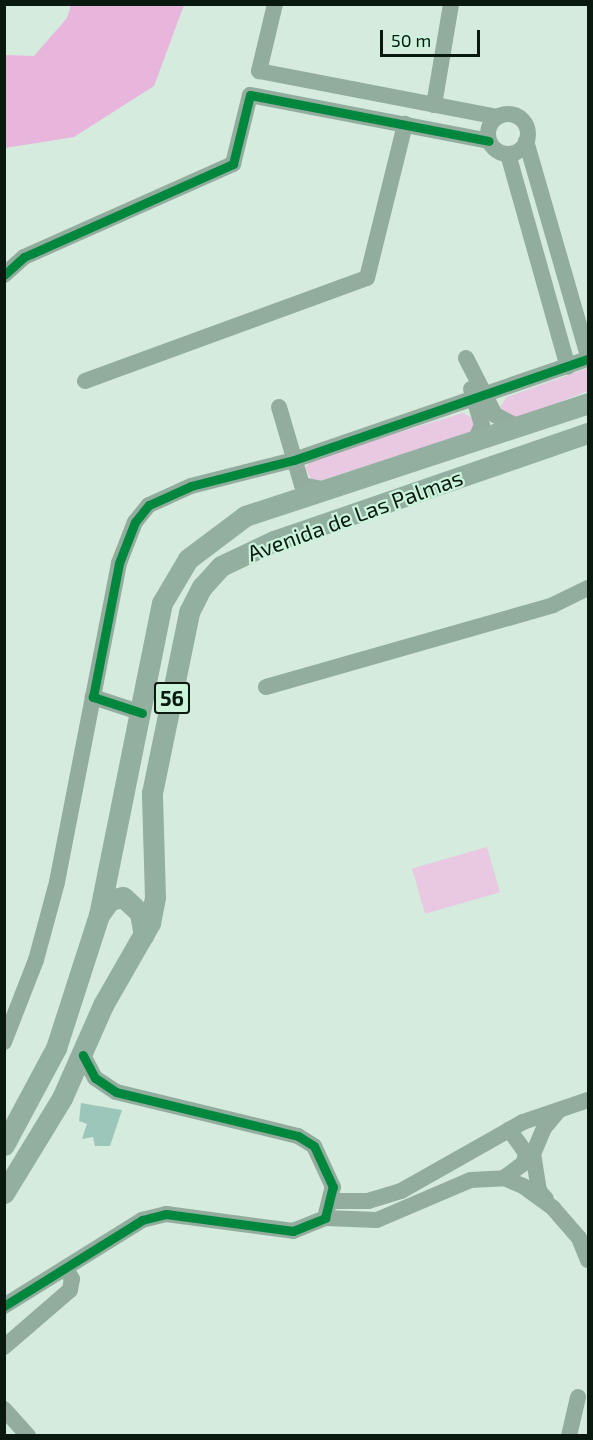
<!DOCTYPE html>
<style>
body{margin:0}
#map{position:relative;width:593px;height:1440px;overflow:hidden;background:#d4ebdd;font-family:"Exo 2",sans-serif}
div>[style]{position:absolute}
.green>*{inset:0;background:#e9c8e1;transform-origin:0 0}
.forest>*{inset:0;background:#e8b5dc}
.building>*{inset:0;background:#9dc6ba}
.minor>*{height:16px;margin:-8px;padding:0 8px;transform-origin:8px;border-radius:8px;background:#92ac9d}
.minor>.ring{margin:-8px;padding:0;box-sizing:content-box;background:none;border:16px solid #92ac9d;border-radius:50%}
.major>*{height:21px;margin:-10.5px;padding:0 10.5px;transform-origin:10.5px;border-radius:10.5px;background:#93afa0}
.cycleway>*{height:9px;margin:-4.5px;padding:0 4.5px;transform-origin:4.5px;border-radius:4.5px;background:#00873e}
span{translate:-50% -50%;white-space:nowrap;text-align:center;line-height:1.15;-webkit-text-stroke:4.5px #cbf4db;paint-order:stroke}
.shield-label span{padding:2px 4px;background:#cbf4db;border:2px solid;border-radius:4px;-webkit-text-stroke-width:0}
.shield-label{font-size:21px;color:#0a1910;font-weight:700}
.street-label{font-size:22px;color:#0a1910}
.frame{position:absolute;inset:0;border:6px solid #0a1910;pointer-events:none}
.scale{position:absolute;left:380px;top:30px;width:100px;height:27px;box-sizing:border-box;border:3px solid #0a1910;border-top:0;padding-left:8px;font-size:18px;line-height:21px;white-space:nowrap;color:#0a1910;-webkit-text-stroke:4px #cbf4db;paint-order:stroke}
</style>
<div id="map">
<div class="green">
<i style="clip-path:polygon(588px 368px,588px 391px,518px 418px,504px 415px,500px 407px,507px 397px)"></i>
<i style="clip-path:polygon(463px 413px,476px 420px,472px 432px,322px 480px,312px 480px,305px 469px,312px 459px)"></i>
<i style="left:487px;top:847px;width:47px;height:78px;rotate:74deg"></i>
</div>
<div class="forest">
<i style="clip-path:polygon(71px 5px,184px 5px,154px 86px,74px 137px,5px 148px,5px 55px,34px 56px,67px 18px)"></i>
</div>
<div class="building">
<i style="clip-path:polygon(81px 1103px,122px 1110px,110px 1146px,95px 1146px,93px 1137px,82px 1139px,87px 1124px,79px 1121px)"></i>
</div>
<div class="minor">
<i style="left:275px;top:4px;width:69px;rotate:103.4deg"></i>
<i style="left:259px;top:71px;width:242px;rotate:10.9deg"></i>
<i style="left:434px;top:105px;width:102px;rotate:-80.4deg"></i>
<i class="ring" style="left:488px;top:114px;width:24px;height:24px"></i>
<i style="left:526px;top:141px;width:224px;rotate:73.9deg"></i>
<i style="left:508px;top:154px;width:221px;rotate:74.3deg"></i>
<i style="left:4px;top:275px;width:27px;rotate:-42deg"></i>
<i style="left:24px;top:257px;width:229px;rotate:-24deg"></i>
<i style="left:233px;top:164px;width:71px;rotate:-76.2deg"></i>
<i style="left:250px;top:95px;width:243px;rotate:10.9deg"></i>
<i style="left:466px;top:358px;width:64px;rotate:63deg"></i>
<i style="left:495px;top:415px;width:25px;rotate:27deg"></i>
<i style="left:85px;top:381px;width:300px;rotate:-20.1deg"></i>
<i style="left:367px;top:278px;width:159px;rotate:-76.1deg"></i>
<i style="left:471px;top:389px;width:38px;rotate:73deg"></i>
<i style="left:482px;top:425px;width:17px;rotate:114deg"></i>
<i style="left:279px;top:407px;width:81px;rotate:73.6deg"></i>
<i style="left:302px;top:485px;width:21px;rotate:11deg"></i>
<i style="left:266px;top:687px;width:298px;rotate:-15.9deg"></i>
<i style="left:553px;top:605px;width:39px;rotate:-26deg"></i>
<i style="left:142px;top:713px;width:52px;rotate:-161.9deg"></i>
<i style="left:93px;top:697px;width:136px;rotate:-79deg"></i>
<i style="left:119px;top:563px;width:44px;rotate:-68.7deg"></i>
<i style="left:135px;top:522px;width:22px;rotate:-51deg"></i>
<i style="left:149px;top:505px;width:46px;rotate:-24.3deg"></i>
<i style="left:191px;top:486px;width:106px;rotate:-14.2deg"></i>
<i style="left:294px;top:460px;width:311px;rotate:-19deg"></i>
<i style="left:4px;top:1042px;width:88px;rotate:-68.7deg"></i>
<i style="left:36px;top:960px;width:81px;rotate:-74.9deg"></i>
<i style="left:57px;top:882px;width:188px;rotate:-79deg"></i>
<i style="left:504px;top:1178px;width:25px;rotate:-37deg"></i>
<i style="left:524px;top:1163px;width:10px;rotate:-79deg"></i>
<i style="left:526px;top:1153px;width:29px;rotate:-126deg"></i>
<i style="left:546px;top:1199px;width:11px;rotate:-131deg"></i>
<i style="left:539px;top:1191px;width:37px;rotate:-99deg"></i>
<i style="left:533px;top:1154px;width:28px;rotate:-67deg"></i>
<i style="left:544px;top:1128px;width:23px;rotate:-50deg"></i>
<i style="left:330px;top:1201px;width:38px"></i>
<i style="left:368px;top:1201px;width:34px;rotate:-17deg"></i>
<i style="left:401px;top:1191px;width:140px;rotate:-29.5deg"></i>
<i style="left:523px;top:1122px;width:69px;rotate:-18.7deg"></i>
<i style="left:325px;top:1218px;width:52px;rotate:2.2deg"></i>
<i style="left:377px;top:1220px;width:102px;rotate:-23.1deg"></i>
<i style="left:471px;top:1180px;width:33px;rotate:-3deg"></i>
<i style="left:504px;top:1178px;width:21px;rotate:23deg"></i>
<i style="left:523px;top:1186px;width:37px;rotate:36deg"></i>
<i style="left:553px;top:1208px;width:40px;rotate:49deg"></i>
<i style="left:579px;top:1238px;width:24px;rotate:68deg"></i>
<i style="left:4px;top:1306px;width:163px;rotate:-31.9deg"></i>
<i style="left:142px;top:1220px;width:25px;rotate:-14deg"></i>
<i style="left:166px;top:1214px;width:128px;rotate:7.6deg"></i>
<i style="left:293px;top:1231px;width:35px;rotate:-22deg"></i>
<i style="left:325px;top:1218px;width:32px;rotate:-76deg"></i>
<i style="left:333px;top:1187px;width:45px;rotate:-114.9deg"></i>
<i style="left:314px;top:1146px;width:19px;rotate:-148deg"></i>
<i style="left:298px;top:1136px;width:187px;rotate:-166.4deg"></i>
<i style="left:116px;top:1092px;width:25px;rotate:-146deg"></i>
<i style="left:95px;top:1078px;width:26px;rotate:-118deg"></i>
<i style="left:4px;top:1347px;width:87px;rotate:-40.8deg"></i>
<i style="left:70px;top:1290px;width:11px;rotate:-80deg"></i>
<i style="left:72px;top:1279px;width:12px;rotate:-121deg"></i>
<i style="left:4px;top:1409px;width:36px;rotate:48deg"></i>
<i style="left:569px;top:1436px;width:40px;rotate:-77deg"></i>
</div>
<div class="major">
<i style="left:99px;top:915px;width:19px;rotate:-54deg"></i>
<i style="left:110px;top:900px;width:13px;rotate:-13deg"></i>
<i style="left:123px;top:897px;width:23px;rotate:43deg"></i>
<i style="left:140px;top:913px;width:22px;rotate:80deg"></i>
<i style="left:4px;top:1145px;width:110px;rotate:-61.8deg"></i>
<i style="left:56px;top:1048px;width:140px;rotate:-72.1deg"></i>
<i style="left:99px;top:915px;width:318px;rotate:-78.6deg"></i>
<i style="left:162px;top:603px;width:51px;rotate:-59.4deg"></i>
<i style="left:188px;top:559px;width:71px;rotate:-37deg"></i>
<i style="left:245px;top:516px;width:361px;rotate:-18.2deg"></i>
<i style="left:4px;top:1193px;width:111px;rotate:-58.6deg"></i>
<i style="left:62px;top:1098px;width:102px;rotate:-66.2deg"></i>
<i style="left:103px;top:1005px;width:95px;rotate:-60.2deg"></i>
<i style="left:150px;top:923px;width:26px;rotate:-79deg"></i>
<i style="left:155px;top:897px;width:104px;rotate:-91.7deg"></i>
<i style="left:152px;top:793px;width:185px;rotate:-78.4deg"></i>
<i style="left:189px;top:612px;width:28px;rotate:-63deg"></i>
<i style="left:202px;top:587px;width:28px;rotate:-48deg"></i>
<i style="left:221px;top:566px;width:59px;rotate:-25.3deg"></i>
<i style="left:274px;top:541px;width:332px;rotate:-19deg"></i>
</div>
<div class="cycleway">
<i style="left:4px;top:275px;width:27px;rotate:-42deg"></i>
<i style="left:24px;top:257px;width:229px;rotate:-24deg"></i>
<i style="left:233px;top:164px;width:71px;rotate:-76.2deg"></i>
<i style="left:250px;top:95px;width:243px;rotate:10.9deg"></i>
<i style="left:142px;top:713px;width:52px;rotate:-161.9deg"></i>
<i style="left:93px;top:697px;width:136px;rotate:-79deg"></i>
<i style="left:119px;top:563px;width:44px;rotate:-68.7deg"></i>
<i style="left:135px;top:522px;width:22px;rotate:-51deg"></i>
<i style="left:149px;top:505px;width:46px;rotate:-24.3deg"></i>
<i style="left:191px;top:486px;width:106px;rotate:-14.2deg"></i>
<i style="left:294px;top:460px;width:311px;rotate:-19deg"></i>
<i style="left:4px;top:1306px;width:163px;rotate:-31.9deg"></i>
<i style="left:142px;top:1220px;width:25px;rotate:-14deg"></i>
<i style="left:166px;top:1214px;width:128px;rotate:7.6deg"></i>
<i style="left:293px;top:1231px;width:35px;rotate:-22deg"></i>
<i style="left:325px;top:1218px;width:32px;rotate:-76deg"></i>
<i style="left:333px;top:1187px;width:45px;rotate:-114.9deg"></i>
<i style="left:314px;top:1146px;width:19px;rotate:-148deg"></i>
<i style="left:298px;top:1136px;width:187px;rotate:-166.4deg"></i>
<i style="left:116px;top:1092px;width:25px;rotate:-146deg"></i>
<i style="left:95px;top:1078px;width:26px;rotate:-118deg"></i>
</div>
<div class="shield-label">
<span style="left:172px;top:698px">56</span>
</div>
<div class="street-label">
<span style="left:355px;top:515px;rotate:-20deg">Avenida de Las Palmas</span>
</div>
<div class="frame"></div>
<div class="scale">50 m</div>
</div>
